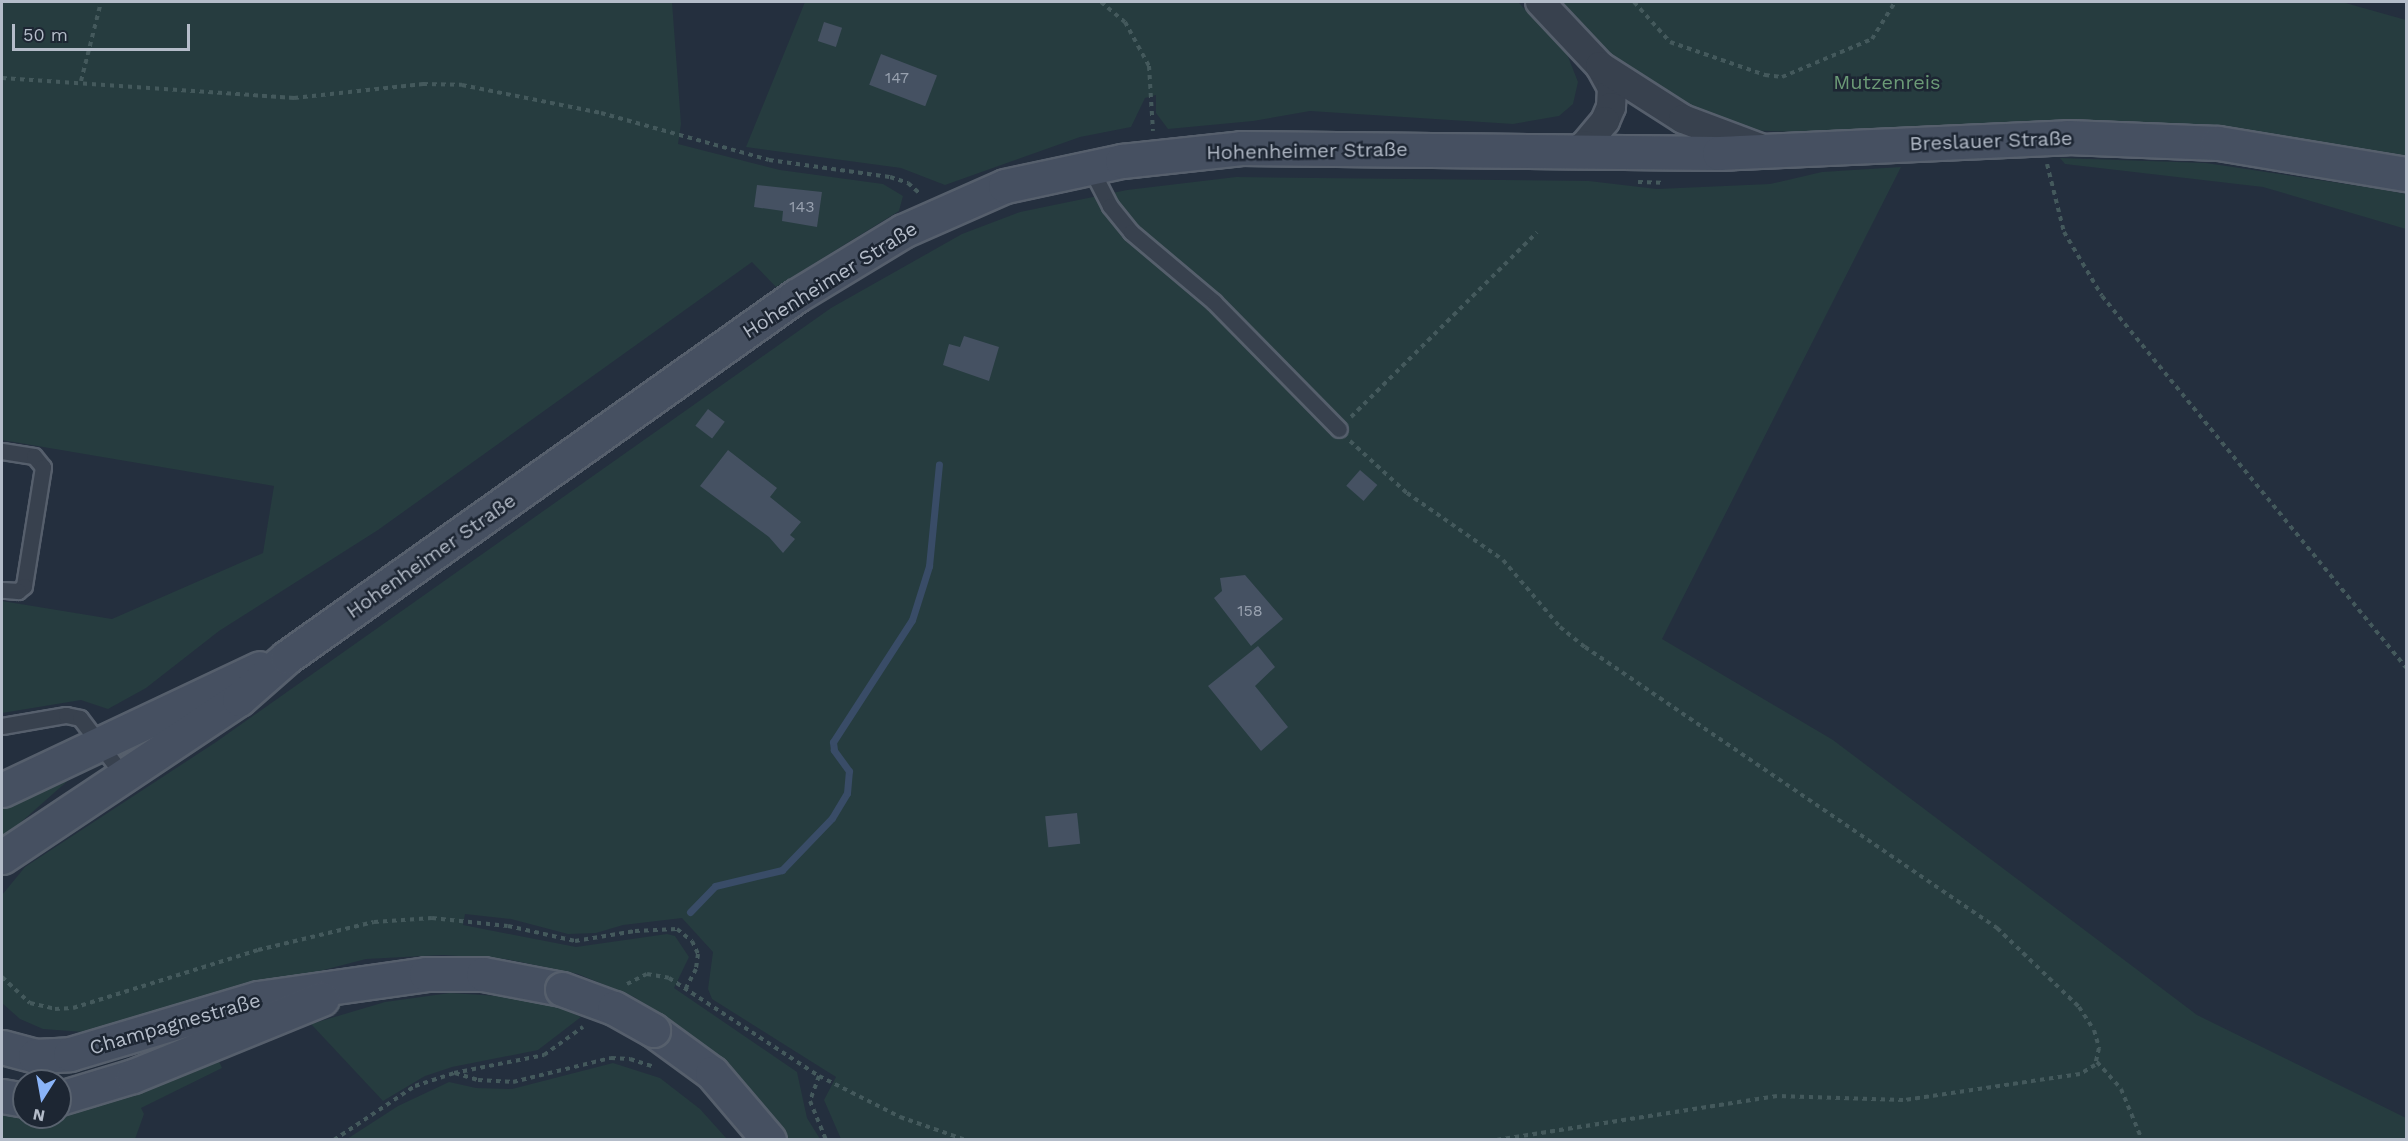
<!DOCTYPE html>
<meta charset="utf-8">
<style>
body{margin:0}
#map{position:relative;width:2408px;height:1141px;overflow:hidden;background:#242f3e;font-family:"Work Sans",sans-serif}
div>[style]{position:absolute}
.green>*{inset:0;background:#263c3f}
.stream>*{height:7px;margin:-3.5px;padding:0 3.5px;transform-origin:3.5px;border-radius:3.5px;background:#394c67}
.building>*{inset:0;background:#455162;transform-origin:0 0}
.path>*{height:4px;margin-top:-2px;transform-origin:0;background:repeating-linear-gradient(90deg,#44595c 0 4.5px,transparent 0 9px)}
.roads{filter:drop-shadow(2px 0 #565f6c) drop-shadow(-2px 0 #565f6c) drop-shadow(0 2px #565f6c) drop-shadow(0 -2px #565f6c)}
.service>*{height:15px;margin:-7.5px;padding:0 7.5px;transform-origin:7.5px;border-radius:7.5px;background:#38414e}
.minor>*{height:28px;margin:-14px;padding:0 14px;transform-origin:14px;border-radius:14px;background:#38414e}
.secondary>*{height:33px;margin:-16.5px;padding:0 16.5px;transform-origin:16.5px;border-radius:16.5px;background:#465061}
.bridges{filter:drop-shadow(2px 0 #565f6c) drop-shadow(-2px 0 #565f6c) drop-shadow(0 2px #565f6c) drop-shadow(0 -2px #565f6c)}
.secondary-bridge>*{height:33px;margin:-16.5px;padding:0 16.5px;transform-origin:16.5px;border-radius:16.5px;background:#465061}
span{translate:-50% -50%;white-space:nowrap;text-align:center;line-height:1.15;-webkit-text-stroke:5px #1d2633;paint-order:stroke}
.number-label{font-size:16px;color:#98a1af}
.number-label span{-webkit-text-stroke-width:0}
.park-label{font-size:20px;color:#6b9a76}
.street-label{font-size:20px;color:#b4bcc9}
.frame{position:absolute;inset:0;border:3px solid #b4bcc9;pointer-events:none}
.north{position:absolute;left:12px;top:1069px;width:60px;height:60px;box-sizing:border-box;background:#1d2633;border:2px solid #59626f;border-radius:50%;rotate:191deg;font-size:16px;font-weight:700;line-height:24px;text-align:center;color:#b4bcc9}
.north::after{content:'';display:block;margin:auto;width:21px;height:27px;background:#8ab4f8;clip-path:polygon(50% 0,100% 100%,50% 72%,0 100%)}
.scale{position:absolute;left:12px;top:24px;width:178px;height:27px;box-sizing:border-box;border:3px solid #b4bcc9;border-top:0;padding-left:8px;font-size:18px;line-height:21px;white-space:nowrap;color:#b4bcc9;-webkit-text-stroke:4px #1d2633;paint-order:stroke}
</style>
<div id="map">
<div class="green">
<i style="clip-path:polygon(2px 2px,672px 2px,681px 124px,678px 144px,780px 170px,883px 184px,903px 196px,899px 211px,776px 287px,752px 262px,378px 530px,219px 631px,146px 688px,108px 709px,81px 700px,2px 713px,2px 601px,112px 619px,263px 553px,274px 486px,2px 440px)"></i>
<i style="clip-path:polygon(805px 2px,1518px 2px,1567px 54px,1578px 82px,1573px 104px,1559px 116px,1513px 124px,1310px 111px,1253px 121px,1168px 129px,1156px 113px,1156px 95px,1145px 98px,1131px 127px,1080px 137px,945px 185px,901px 168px,746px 147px)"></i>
<i style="clip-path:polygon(1554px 2px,2342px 2px,2406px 20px,2406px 162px,1750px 130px,1694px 112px,1605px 53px)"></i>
<i style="clip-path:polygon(2060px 158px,2206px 163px,2385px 190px,2406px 194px,2406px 229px,2263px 187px,2065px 164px)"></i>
<i style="clip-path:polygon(1901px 167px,1662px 639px,1833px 740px,2197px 1015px,2406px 1118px,2406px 1139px,841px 1139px,824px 1100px,836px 1077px,712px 999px,708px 989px,713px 952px,682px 918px,623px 925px,596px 933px,568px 934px,511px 919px,465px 914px,463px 925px,576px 947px,667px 934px,675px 936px,689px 957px,674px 988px,797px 1072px,807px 1118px,820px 1139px,784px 1139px,743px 1087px,689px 1034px,634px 997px,578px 974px,505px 959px,443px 955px,366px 959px,84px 1032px,43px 1029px,20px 1019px,2px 1003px,2px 895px,25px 867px,216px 742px,831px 308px,962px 234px,1020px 212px,1127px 190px,1236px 177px,1589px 181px,1657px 189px,1770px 184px,1822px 172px)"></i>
<i style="clip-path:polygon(90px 761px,2px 839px,2px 804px)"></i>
<i style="clip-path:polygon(450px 993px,513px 997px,560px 1007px,581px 1017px,538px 1050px,452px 1067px,425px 1076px,383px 1101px,311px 1024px,385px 1002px)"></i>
<i style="clip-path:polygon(218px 1059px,222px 1068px,141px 1108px,144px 1114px,135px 1139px,2px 1139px,2px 1113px,60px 1117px,60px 1113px,101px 1103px)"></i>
<i style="clip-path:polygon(613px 1063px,660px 1078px,700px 1109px,727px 1139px,347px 1139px,398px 1106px,449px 1082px,476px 1088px,512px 1089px)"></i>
</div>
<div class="stream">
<i style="left:690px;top:912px;width:36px;rotate:-46deg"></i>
<i style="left:715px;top:886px;width:69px;rotate:-13.4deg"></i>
<i style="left:782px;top:870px;width:72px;rotate:-46.1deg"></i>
<i style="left:832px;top:818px;width:29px;rotate:-59deg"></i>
<i style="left:847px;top:793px;width:22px;rotate:-85deg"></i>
<i style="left:849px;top:771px;width:26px;rotate:-126deg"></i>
<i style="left:834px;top:750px;width:8px;rotate:-97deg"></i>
<i style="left:833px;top:742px;width:145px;rotate:-57.1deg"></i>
<i style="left:912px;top:620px;width:57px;rotate:-72.5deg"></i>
<i style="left:929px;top:566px;width:102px;rotate:-84.4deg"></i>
</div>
<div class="building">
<i style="left:824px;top:22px;width:19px;height:20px;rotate:18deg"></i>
<i style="left:881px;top:54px;width:60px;height:33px;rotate:21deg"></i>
<i style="clip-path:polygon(757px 185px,822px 192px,817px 227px,782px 221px,783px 211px,754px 207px)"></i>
<i style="clip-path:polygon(964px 336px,999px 347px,989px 381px,943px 365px,949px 344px,960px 347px)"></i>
<i style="left:708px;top:409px;width:21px;height:21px;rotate:37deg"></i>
<i style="clip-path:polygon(728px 450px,777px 488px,770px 497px,801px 522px,790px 535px,795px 539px,783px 553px,769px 537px,700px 486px)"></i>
<i style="left:1360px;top:470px;width:23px;height:21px;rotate:41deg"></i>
<i style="clip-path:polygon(1245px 575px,1283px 619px,1251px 646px,1214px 598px,1222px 591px,1220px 578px)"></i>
<i style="clip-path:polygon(1258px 646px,1275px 667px,1255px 686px,1288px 727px,1261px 751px,1208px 686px)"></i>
<i style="left:1077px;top:813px;width:31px;height:32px;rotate:84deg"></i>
</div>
<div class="path">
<i style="left:1101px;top:2px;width:31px;rotate:40deg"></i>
<i style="left:1125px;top:22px;width:50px;rotate:61.4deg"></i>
<i style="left:1149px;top:66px;width:65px;rotate:86.5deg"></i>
<i style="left:1634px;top:2px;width:54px;rotate:48deg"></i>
<i style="left:1670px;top:42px;width:101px;rotate:19.2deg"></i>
<i style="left:1765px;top:75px;width:17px;rotate:7deg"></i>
<i style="left:1782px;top:77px;width:98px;rotate:-22.9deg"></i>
<i style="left:1872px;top:39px;width:44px;rotate:-58.1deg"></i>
<i style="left:2px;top:78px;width:293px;rotate:3.9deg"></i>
<i style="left:294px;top:98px;width:130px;rotate:-6.2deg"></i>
<i style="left:423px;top:84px;width:39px;rotate:1deg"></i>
<i style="left:462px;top:85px;width:142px;rotate:11.4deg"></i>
<i style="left:601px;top:113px;width:174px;rotate:15.6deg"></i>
<i style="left:769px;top:160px;width:122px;rotate:8deg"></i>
<i style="left:890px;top:177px;width:19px;rotate:18deg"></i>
<i style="left:908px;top:183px;width:15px;rotate:42deg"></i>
<i style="left:81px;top:81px;width:81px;rotate:-75.8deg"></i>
<i style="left:2047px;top:164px;width:70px;rotate:76deg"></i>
<i style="left:2064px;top:232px;width:74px;rotate:59.3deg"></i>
<i style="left:2102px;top:296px;width:480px;rotate:50.7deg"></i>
<i style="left:1638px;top:182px;width:25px;rotate:2deg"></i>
<i style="left:1351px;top:417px;width:262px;rotate:-44.8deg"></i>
<i style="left:1350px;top:441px;width:77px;rotate:42.4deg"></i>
<i style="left:1407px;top:493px;width:117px;rotate:34.9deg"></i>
<i style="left:1503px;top:560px;width:88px;rotate:49.6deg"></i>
<i style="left:1560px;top:627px;width:32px;rotate:39deg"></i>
<i style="left:1585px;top:647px;width:499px;rotate:34.3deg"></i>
<i style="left:1997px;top:928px;width:114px;rotate:43.9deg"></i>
<i style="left:2079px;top:1007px;width:27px;rotate:57deg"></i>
<i style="left:2094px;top:1030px;width:19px;rotate:74deg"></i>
<i style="left:2099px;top:1048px;width:17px;rotate:103deg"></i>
<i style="left:2095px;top:1065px;width:17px;rotate:149deg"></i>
<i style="left:2080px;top:1074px;width:179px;rotate:171.6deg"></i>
<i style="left:1903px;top:1100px;width:126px;rotate:-178.2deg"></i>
<i style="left:1777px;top:1096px;width:284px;rotate:171.1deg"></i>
<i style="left:2px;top:977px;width:38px;rotate:43deg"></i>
<i style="left:30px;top:1003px;width:26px;rotate:13deg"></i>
<i style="left:55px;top:1009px;width:18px;rotate:-3deg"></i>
<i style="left:73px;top:1008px;width:194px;rotate:-17.4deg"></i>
<i style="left:258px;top:950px;width:119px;rotate:-13.6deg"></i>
<i style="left:374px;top:922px;width:58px;rotate:-3.9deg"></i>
<i style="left:432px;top:918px;width:76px;rotate:6deg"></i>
<i style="left:508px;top:926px;width:69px;rotate:12.6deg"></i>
<i style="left:575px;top:941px;width:61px;rotate:-9.5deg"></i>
<i style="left:635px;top:931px;width:42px;rotate:-2.7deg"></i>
<i style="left:677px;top:929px;width:19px;rotate:39deg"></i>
<i style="left:692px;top:941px;width:14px;rotate:65deg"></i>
<i style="left:698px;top:954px;width:15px;rotate:98deg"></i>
<i style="left:696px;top:969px;width:21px;rotate:118deg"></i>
<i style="left:627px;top:984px;width:22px;rotate:-27deg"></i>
<i style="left:647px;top:974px;width:22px;rotate:10deg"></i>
<i style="left:669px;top:978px;width:179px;rotate:33.2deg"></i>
<i style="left:819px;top:1076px;width:91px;rotate:26.8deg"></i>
<i style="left:900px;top:1117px;width:70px;rotate:19.2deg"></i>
<i style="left:2097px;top:1062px;width:36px;rotate:48deg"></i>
<i style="left:2121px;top:1089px;width:55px;rotate:67.6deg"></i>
<i style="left:455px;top:1073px;width:24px;rotate:17deg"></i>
<i style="left:478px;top:1080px;width:35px;rotate:3deg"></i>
<i style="left:513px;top:1082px;width:101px;rotate:-13.8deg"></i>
<i style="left:611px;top:1058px;width:19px;rotate:3deg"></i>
<i style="left:630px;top:1059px;width:23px;rotate:18deg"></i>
<i style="left:819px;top:1076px;width:27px;rotate:110deg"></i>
<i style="left:810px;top:1101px;width:42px;rotate:67.7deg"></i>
<i style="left:334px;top:1140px;width:97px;rotate:-33.7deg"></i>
<i style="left:415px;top:1086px;width:41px;rotate:-18.4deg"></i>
<i style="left:454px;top:1073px;width:92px;rotate:-11.3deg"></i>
<i style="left:544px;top:1055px;width:48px;rotate:-35.7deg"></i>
</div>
<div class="roads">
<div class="service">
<i style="left:1090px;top:167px;width:44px;rotate:62.9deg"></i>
<i style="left:1110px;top:206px;width:33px;rotate:51deg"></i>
<i style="left:1131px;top:232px;width:109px;rotate:40.1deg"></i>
<i style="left:1214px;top:302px;width:178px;rotate:45.5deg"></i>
<i style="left:2px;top:451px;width:32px;rotate:9deg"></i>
<i style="left:34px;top:456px;width:14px;rotate:51deg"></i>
<i style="left:43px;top:467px;width:121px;rotate:99.1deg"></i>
<i style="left:24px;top:586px;width:8px;rotate:140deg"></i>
<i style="left:18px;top:591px;width:16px;rotate:-176deg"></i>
<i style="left:2px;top:726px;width:65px;rotate:-9.8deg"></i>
<i style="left:66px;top:715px;width:14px;rotate:12deg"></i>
<i style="left:80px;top:718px;width:71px;rotate:53deg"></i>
</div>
<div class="minor">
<i style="left:1540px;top:2px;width:88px;rotate:46.8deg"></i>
<i style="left:1600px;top:66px;width:25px;rotate:61deg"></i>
<i style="left:1612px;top:88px;width:19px;rotate:93deg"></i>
<i style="left:1611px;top:107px;width:15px;rotate:113deg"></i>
<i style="left:1605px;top:121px;width:31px;rotate:130deg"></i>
<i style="left:1585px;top:145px;width:14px;rotate:150deg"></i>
<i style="left:1600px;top:66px;width:98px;rotate:32.6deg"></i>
<i style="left:1683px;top:119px;width:82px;rotate:20.6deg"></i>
</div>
<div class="secondary">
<i style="left:2px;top:790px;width:285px;rotate:-25.3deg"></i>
<i style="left:2px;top:857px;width:285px;rotate:-33.7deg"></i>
<i style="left:239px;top:699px;width:64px;rotate:-41.2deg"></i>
<i style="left:287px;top:657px;width:624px;rotate:-35.35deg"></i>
<i style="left:796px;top:296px;width:125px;rotate:-31.3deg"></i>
<i style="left:903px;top:231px;width:111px;rotate:-23.8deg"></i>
<i style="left:1005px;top:186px;width:120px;rotate:-12.1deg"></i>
<i style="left:1122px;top:161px;width:120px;rotate:-6.2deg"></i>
<i style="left:1241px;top:148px;width:478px;rotate:0.6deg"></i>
<i style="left:1719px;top:153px;width:349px;rotate:-2.6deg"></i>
<i style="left:2068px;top:137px;width:150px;rotate:2.3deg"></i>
<i style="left:2218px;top:143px;width:191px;rotate:9.4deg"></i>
<i style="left:653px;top:1030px;width:73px;rotate:36.1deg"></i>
<i style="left:712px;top:1073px;width:88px;rotate:49.6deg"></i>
<i style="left:2px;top:1047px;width:34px;rotate:15deg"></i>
<i style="left:35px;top:1056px;width:35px;rotate:-3deg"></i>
<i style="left:70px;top:1054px;width:196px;rotate:-16.6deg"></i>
<i style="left:258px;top:998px;width:170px;rotate:-8.1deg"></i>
<i style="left:426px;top:974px;width:57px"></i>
<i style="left:483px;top:974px;width:80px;rotate:10.8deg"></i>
<i style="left:2px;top:1096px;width:22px;rotate:10deg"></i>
<i style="left:60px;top:1098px;width:76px;rotate:-16.8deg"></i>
<i style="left:133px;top:1076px;width:204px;rotate:-22.2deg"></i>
</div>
</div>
<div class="bridges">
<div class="secondary-bridge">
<i style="left:562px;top:989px;width:55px;rotate:20.1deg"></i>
<i style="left:614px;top:1008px;width:45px;rotate:29.4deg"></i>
</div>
</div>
<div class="number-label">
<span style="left:897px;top:78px">147</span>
<span style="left:802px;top:207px">143</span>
<span style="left:1250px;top:611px">158</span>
</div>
<div class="park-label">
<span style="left:1887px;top:82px">Mutzenreis</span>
</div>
<div class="street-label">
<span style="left:1991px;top:141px;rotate:-2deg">Breslauer Straße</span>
<span style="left:1307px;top:151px;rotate:-1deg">Hohenheimer Straße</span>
<span style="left:830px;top:280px;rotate:-32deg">Hohenheimer Straße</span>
<span style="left:431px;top:556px;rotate:-35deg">Hohenheimer Straße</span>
<span style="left:175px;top:1024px;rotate:-16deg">Champagnestraße</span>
</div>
<div class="frame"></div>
<div class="north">N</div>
<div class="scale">50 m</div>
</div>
